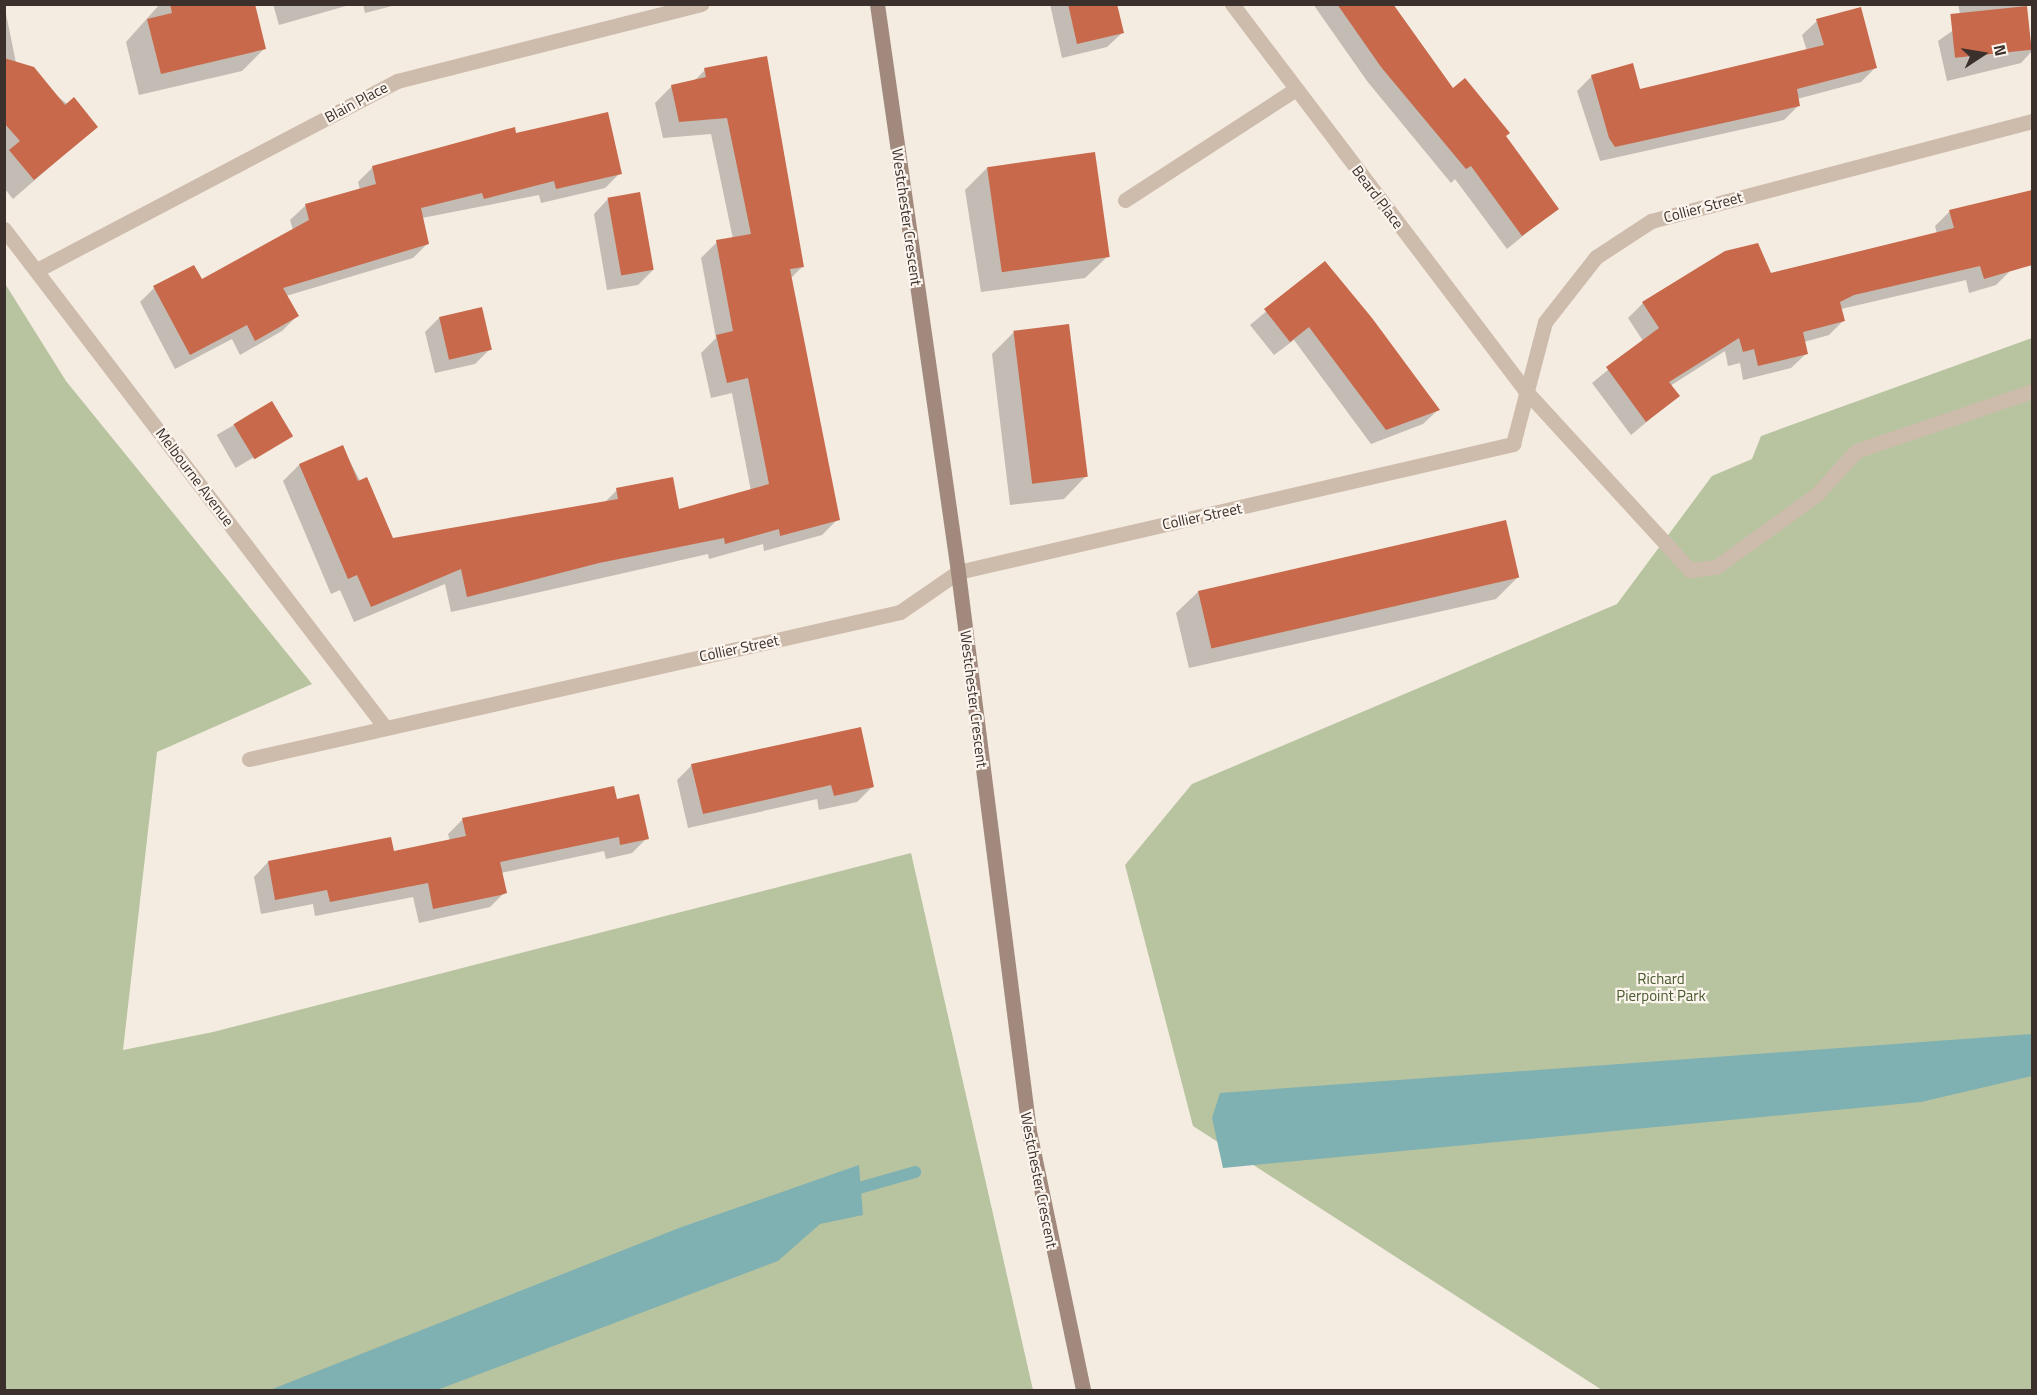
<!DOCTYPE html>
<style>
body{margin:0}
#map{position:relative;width:2037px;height:1395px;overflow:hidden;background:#f4ebe1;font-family:"Titillium Web",sans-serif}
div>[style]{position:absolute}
.green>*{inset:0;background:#b8c4a0}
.water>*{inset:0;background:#7fb0b2}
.shadow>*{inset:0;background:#0003;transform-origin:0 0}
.stream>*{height:12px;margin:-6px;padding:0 6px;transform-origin:6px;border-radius:6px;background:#7fb0b2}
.building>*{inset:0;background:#c8694b;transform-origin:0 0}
.service>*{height:15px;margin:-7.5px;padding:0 7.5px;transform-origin:7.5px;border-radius:7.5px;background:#cdbbac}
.minor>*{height:15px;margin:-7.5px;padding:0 7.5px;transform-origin:7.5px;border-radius:7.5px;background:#cdbbac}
.secondary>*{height:15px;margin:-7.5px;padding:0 7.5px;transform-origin:7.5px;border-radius:7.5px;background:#a18a7d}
span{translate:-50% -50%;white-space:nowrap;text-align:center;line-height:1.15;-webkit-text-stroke:4.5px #fbf5ee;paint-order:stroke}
.street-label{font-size:15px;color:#3b302b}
.park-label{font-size:15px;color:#4a5a2e}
.frame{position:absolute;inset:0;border:6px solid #3b302b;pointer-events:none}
.north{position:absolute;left:1953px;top:24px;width:60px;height:60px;-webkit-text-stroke:4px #fbf5ee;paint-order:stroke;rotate:78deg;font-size:16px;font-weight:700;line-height:24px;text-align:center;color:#3b302b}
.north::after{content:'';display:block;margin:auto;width:21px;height:27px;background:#3b302b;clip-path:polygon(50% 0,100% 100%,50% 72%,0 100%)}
</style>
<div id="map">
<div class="green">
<div style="clip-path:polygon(4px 282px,66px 381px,312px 684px,157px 752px,123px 1050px,213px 1032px,911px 853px,1033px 1390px,5px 1390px)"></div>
<div style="clip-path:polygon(2032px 338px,2032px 1390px,1602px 1390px,1193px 1126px,1125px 865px,1192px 784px,1617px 604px,1712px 476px,1752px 459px,1761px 436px)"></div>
</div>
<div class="water">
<div style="clip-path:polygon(2032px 1034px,2032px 1076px,1921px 1102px,1223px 1168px,1212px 1118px,1220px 1093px)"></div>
<div style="clip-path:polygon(859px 1165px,863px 1215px,820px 1224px,778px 1261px,437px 1390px,270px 1390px,679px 1228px)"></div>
</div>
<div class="shadow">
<div style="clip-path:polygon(4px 4px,16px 63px,96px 127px,13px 199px,4px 188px)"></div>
<div style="clip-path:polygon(160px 4px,206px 4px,264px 49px,242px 71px,139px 95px,126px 42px)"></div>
<div style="clip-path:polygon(273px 4px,353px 4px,279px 25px)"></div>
<div style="clip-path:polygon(363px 4px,400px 4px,365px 13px)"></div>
<div style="clip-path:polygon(1050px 4px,1116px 4px,1122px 33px,1107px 47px,1062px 58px)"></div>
<div style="clip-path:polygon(1313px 4px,1393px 4px,1453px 90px,1504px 137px,1557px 208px,1507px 249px,1455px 179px,1451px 183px,1367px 81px)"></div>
<div style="clip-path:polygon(1958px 4px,2025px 4px,2032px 51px,2021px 63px,1947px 81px,1938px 41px,1962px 24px)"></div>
<div style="clip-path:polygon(1817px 21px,1876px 67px,1861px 82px,1797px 99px,1799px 105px,1784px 120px,1600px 161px,1577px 91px,1592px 76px,1639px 91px,1807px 51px,1802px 35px)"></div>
<div style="clip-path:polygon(705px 70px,803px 266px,790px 279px,838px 519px,822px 535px,764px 551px,763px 544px,709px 559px,708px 554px,451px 612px,445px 584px,354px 622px,340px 590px,331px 594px,283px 481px,299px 465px,342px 447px,392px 540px,603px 504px,617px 490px,678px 511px,751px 491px,732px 393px,711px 398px,701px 353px,716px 338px,701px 258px,717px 242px,733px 239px,711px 134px,663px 138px,655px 103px,672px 86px,693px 82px)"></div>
<div style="clip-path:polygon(515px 135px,620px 173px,605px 188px,541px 203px,539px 195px,422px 218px,428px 243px,413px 258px,286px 296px,297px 316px,282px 331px,240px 355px,232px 339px,175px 369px,140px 302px,154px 288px,201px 281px,293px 230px,290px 220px,305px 206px,360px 190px,358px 182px,373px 167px)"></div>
<div style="clip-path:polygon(987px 168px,1108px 256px,1085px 278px,981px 292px,965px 190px)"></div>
<div style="clip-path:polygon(2032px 192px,2032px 265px,2011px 270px,1996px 285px,1969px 293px,1966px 280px,1841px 309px,1844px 320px,1829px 335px,1804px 342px,1806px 354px,1791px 368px,1743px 380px,1740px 363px,1728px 366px,1725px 351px,1670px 386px,1678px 396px,1631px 435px,1592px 383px,1643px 341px,1628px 318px,1643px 303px,1937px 234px,1935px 226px,1950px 211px)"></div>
<div style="clip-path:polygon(608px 199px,653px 270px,638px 285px,607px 290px,594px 214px)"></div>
<div style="clip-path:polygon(1325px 263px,1438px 410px,1423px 424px,1371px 444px,1294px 340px,1274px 355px,1250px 325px)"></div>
<div style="clip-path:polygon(440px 317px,490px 349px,475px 364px,435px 373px,425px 332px)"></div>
<div style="clip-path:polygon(1014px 332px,1086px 476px,1064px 499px,1010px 505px,992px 354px)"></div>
<div style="left:272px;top:403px;width:38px;height:64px;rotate:60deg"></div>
<div style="clip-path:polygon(1518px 577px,1496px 599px,1189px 668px,1176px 613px,1199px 591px)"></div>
<div style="clip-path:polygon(692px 765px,872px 787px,857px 802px,819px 810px,817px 799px,688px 828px,677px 780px)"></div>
<div style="clip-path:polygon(616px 801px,647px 838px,632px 853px,606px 859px,604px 851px,501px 873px,505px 892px,490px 907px,419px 923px,413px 897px,315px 916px,313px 904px,261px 914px,254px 877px,268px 862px,392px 853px,450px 841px,448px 834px,463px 819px)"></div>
</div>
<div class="stream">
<div style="left:845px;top:1192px;width:73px;rotate:-15.9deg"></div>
</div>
<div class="building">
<div style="clip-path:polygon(170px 4px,255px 4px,266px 49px,161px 74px,147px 19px,172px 13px)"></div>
<div style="clip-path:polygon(1068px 4px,1117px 4px,1124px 33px,1077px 44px)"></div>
<div style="clip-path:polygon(1337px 4px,1393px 4px,1453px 88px,1465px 78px,1510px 133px,1506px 136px,1559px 209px,1522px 236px,1471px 166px,1466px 169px,1381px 67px)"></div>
<div style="left:2027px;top:6px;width:44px;height:77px;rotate:84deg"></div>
<div style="clip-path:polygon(1861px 7px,1877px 68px,1797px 89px,1800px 106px,1615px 147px,1609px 138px,1591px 75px,1633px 63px,1640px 89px,1824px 45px,1816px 19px)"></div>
<div style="clip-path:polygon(767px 56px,804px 267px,790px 269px,840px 520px,780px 536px,779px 529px,725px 544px,724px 538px,599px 563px,467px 597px,461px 569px,371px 607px,357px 575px,348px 579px,299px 464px,343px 445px,358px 481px,367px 477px,393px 538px,618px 499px,616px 488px,673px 477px,679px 509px,769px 484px,748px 378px,727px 383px,716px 335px,733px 331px,716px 240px,751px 234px,727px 118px,679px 122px,671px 85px,706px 77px,704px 68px)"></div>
<div style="clip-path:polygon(4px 58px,34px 67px,65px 105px,74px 97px,98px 127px,34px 180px,9px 150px,20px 141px,4px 123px)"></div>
<div style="clip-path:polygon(608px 112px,622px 174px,556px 189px,554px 181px,484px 199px,482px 193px,421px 208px,429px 244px,283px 288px,299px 316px,255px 341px,247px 325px,190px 355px,153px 286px,194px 265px,202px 279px,309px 220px,305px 204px,376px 184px,372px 166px,515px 127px,516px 133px)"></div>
<div style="left:1095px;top:152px;width:106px;height:109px;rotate:82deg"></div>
<div style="clip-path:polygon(2032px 190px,2032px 265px,1984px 279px,1980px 266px,1854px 295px,1840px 302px,1845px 321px,1803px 332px,1808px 354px,1758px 366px,1754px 349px,1743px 352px,1739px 338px,1669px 382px,1680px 396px,1646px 422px,1606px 367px,1659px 328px,1642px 302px,1725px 251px,1758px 243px,1771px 273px,1954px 228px,1949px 210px)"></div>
<div style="left:640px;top:192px;width:79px;height:33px;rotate:80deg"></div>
<div style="clip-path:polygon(1325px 261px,1372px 318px,1440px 410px,1386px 430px,1309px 327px,1290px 342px,1264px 309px)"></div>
<div style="left:482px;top:307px;width:44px;height:44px;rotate:77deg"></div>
<div style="left:1069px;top:324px;width:154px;height:56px;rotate:83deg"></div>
<div style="left:272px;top:401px;width:41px;height:45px;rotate:59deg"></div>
<div style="left:1506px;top:520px;width:59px;height:316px;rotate:77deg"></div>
<div style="clip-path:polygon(861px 727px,874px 787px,834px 796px,831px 785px,703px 814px,691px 764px)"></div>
<div style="clip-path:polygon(614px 786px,617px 799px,639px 794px,649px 839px,620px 845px,619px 837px,500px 862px,507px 893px,501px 895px,433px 909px,428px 883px,330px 902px,327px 890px,275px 900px,268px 861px,391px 837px,394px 851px,466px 836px,462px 818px)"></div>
</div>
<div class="service">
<div style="left:1125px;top:200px;width:204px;rotate:-33deg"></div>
<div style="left:1524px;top:389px;width:246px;rotate:47.5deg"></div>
<div style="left:1690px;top:570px;width:26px;rotate:-7deg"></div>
<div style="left:1716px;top:567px;width:123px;rotate:-35.8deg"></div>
<div style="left:1816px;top:495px;width:59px;rotate:-47.7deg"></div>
<div style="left:1856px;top:451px;width:186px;rotate:-18.8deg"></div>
</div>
<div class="minor">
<div style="left:1232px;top:4px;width:483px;rotate:52.8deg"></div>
<div style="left:4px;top:229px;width:626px;rotate:52.6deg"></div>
<div style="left:37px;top:270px;width:407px;rotate:-27.7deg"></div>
<div style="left:397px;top:81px;width:314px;rotate:-14.2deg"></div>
<div style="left:249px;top:759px;width:667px;rotate:-12.72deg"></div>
<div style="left:900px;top:612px;width:70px;rotate:-34.6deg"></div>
<div style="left:958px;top:572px;width:570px;rotate:-12.99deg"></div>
<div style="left:1513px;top:444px;width:126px;rotate:-75.3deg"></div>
<div style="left:1545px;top:322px;width:83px;rotate:-51.9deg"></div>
<div style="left:1596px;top:257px;width:66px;rotate:-33.2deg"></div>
<div style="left:1651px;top:221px;width:394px;rotate:-14.7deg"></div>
</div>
<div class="secondary">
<div style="left:877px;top:4px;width:574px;rotate:81.88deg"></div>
<div style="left:958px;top:572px;width:563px;rotate:82.76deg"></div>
<div style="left:1029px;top:1131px;width:265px;rotate:78.2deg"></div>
</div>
<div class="street-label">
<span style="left:356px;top:102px;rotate:-28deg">Blain Place</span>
<span style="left:1378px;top:197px;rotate:53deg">Beard Place</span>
<span style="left:1703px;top:207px;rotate:-15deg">Collier Street</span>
<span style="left:907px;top:217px;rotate:82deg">Westchester Crescent</span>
<span style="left:195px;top:477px;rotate:53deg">Melbourne Avenue</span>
<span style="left:1202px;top:516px;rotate:-12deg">Collier Street</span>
<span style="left:739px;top:648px;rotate:-12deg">Collier Street</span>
<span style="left:974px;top:699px;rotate:83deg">Westchester Crescent</span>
<span style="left:1039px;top:1180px;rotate:79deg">Westchester Crescent</span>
</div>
<div class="park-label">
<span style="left:1661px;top:987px">Richard<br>Pierpoint Park</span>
</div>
<div class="frame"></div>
<div class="north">N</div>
</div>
